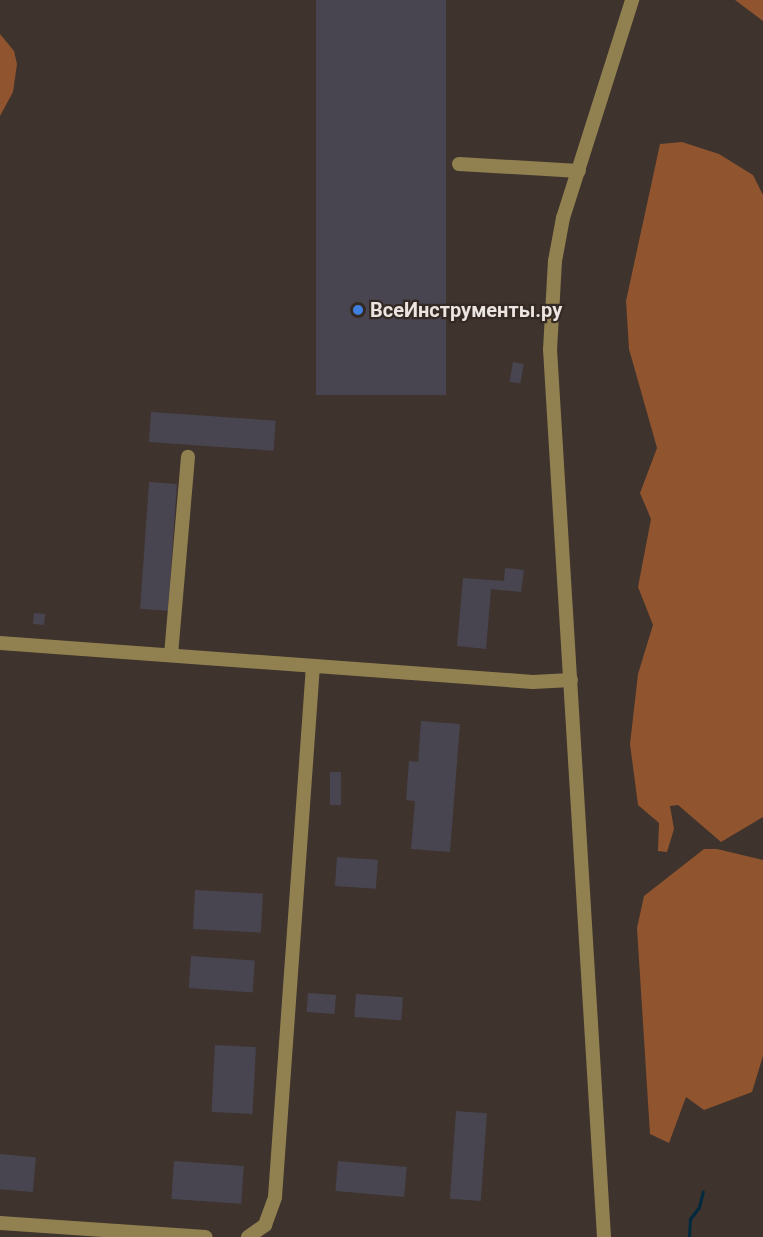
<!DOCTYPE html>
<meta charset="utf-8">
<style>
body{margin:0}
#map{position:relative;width:763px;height:1237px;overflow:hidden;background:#3e332d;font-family:Roboto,sans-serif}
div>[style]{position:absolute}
.forest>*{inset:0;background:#90542e}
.stream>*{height:3px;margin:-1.5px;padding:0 1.5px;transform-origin:1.5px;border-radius:1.5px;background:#012a3f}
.building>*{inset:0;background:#484551;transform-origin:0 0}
.minor>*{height:14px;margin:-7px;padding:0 7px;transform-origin:7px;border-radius:7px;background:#928150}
.dots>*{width:16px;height:16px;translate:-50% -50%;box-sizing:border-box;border:3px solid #342923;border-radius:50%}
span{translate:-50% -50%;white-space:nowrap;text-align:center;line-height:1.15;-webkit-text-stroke:4.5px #342923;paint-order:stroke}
.poi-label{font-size:20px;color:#ebe4e0;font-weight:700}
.left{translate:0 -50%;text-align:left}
</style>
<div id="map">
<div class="forest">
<div style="clip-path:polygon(735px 0,763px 0,763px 21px)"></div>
<div style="clip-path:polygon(0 34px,14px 51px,17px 64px,13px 92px,0 116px)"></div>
<div style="clip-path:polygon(682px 142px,719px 154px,753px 175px,763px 195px,763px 817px,721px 842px,678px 805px,670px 806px,674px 829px,667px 852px,658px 851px,659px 823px,638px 805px,630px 744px,638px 674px,653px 625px,638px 587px,651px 519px,640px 493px,657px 448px,629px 349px,626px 301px,660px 144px)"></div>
<div style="clip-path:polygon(704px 849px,717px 849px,763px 860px,763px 1056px,752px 1092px,704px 1110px,686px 1097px,669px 1143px,650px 1134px,637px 928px,644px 896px)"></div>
</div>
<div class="stream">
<div style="left:689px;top:1237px;width:18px;rotate:-87deg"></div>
<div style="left:690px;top:1219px;width:15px;rotate:-53deg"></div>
<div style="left:699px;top:1207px;width:16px;rotate:-76deg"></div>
</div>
<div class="building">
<div style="left:316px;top:0;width:130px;height:395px"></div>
<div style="left:513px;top:362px;width:11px;height:20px;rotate:10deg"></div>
<div style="left:151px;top:412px;width:125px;height:30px;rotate:4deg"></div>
<div style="left:149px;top:482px;width:28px;height:127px;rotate:4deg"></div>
<div style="clip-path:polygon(505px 568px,524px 570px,521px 592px,491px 589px,486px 649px,457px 646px,463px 578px,504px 581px)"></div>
<div style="left:34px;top:613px;width:11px;height:11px;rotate:5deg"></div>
<div style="clip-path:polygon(421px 721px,460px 724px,450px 852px,411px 849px,415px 801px,406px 800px,409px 761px,418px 762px)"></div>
<div style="left:330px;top:772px;width:11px;height:33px"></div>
<div style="left:337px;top:857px;width:41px;height:29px;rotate:4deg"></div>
<div style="left:195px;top:890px;width:68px;height:39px;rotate:3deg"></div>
<div style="left:191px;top:956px;width:64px;height:32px;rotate:4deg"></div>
<div style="left:308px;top:993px;width:28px;height:19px;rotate:4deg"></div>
<div style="left:356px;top:994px;width:47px;height:23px;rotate:4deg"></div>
<div style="left:215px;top:1045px;width:41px;height:67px;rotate:3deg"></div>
<div style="left:456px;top:1111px;width:31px;height:88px;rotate:4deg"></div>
<div style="left:0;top:1154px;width:36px;height:35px;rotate:5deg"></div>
<div style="left:174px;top:1161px;width:70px;height:38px;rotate:4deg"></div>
<div style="left:338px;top:1161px;width:69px;height:30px;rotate:5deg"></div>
</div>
<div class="minor">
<div style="left:459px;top:164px;width:120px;rotate:3.3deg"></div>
<div style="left:0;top:643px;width:534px;rotate:4.18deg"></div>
<div style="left:533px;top:682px;width:38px;rotate:-3deg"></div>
<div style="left:171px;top:655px;width:199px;rotate:-85.1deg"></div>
<div style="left:0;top:1223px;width:206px;rotate:3.9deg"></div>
<div style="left:248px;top:1237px;width:21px;rotate:-35deg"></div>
<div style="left:265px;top:1225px;width:30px;rotate:-70deg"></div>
<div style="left:275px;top:1197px;width:532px;rotate:-85.91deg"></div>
<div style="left:604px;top:1237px;width:889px;rotate:-93.48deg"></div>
<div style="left:550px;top:350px;width:89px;rotate:-86.8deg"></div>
<div style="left:555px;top:261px;width:44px;rotate:-79.5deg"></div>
<div style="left:563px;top:218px;width:229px;rotate:-72.4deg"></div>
</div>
<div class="dots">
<div style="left:358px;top:310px;background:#3f7fe0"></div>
</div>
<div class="poi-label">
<span class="left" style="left:370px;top:310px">ВсеИнструменты.ру</span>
</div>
</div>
